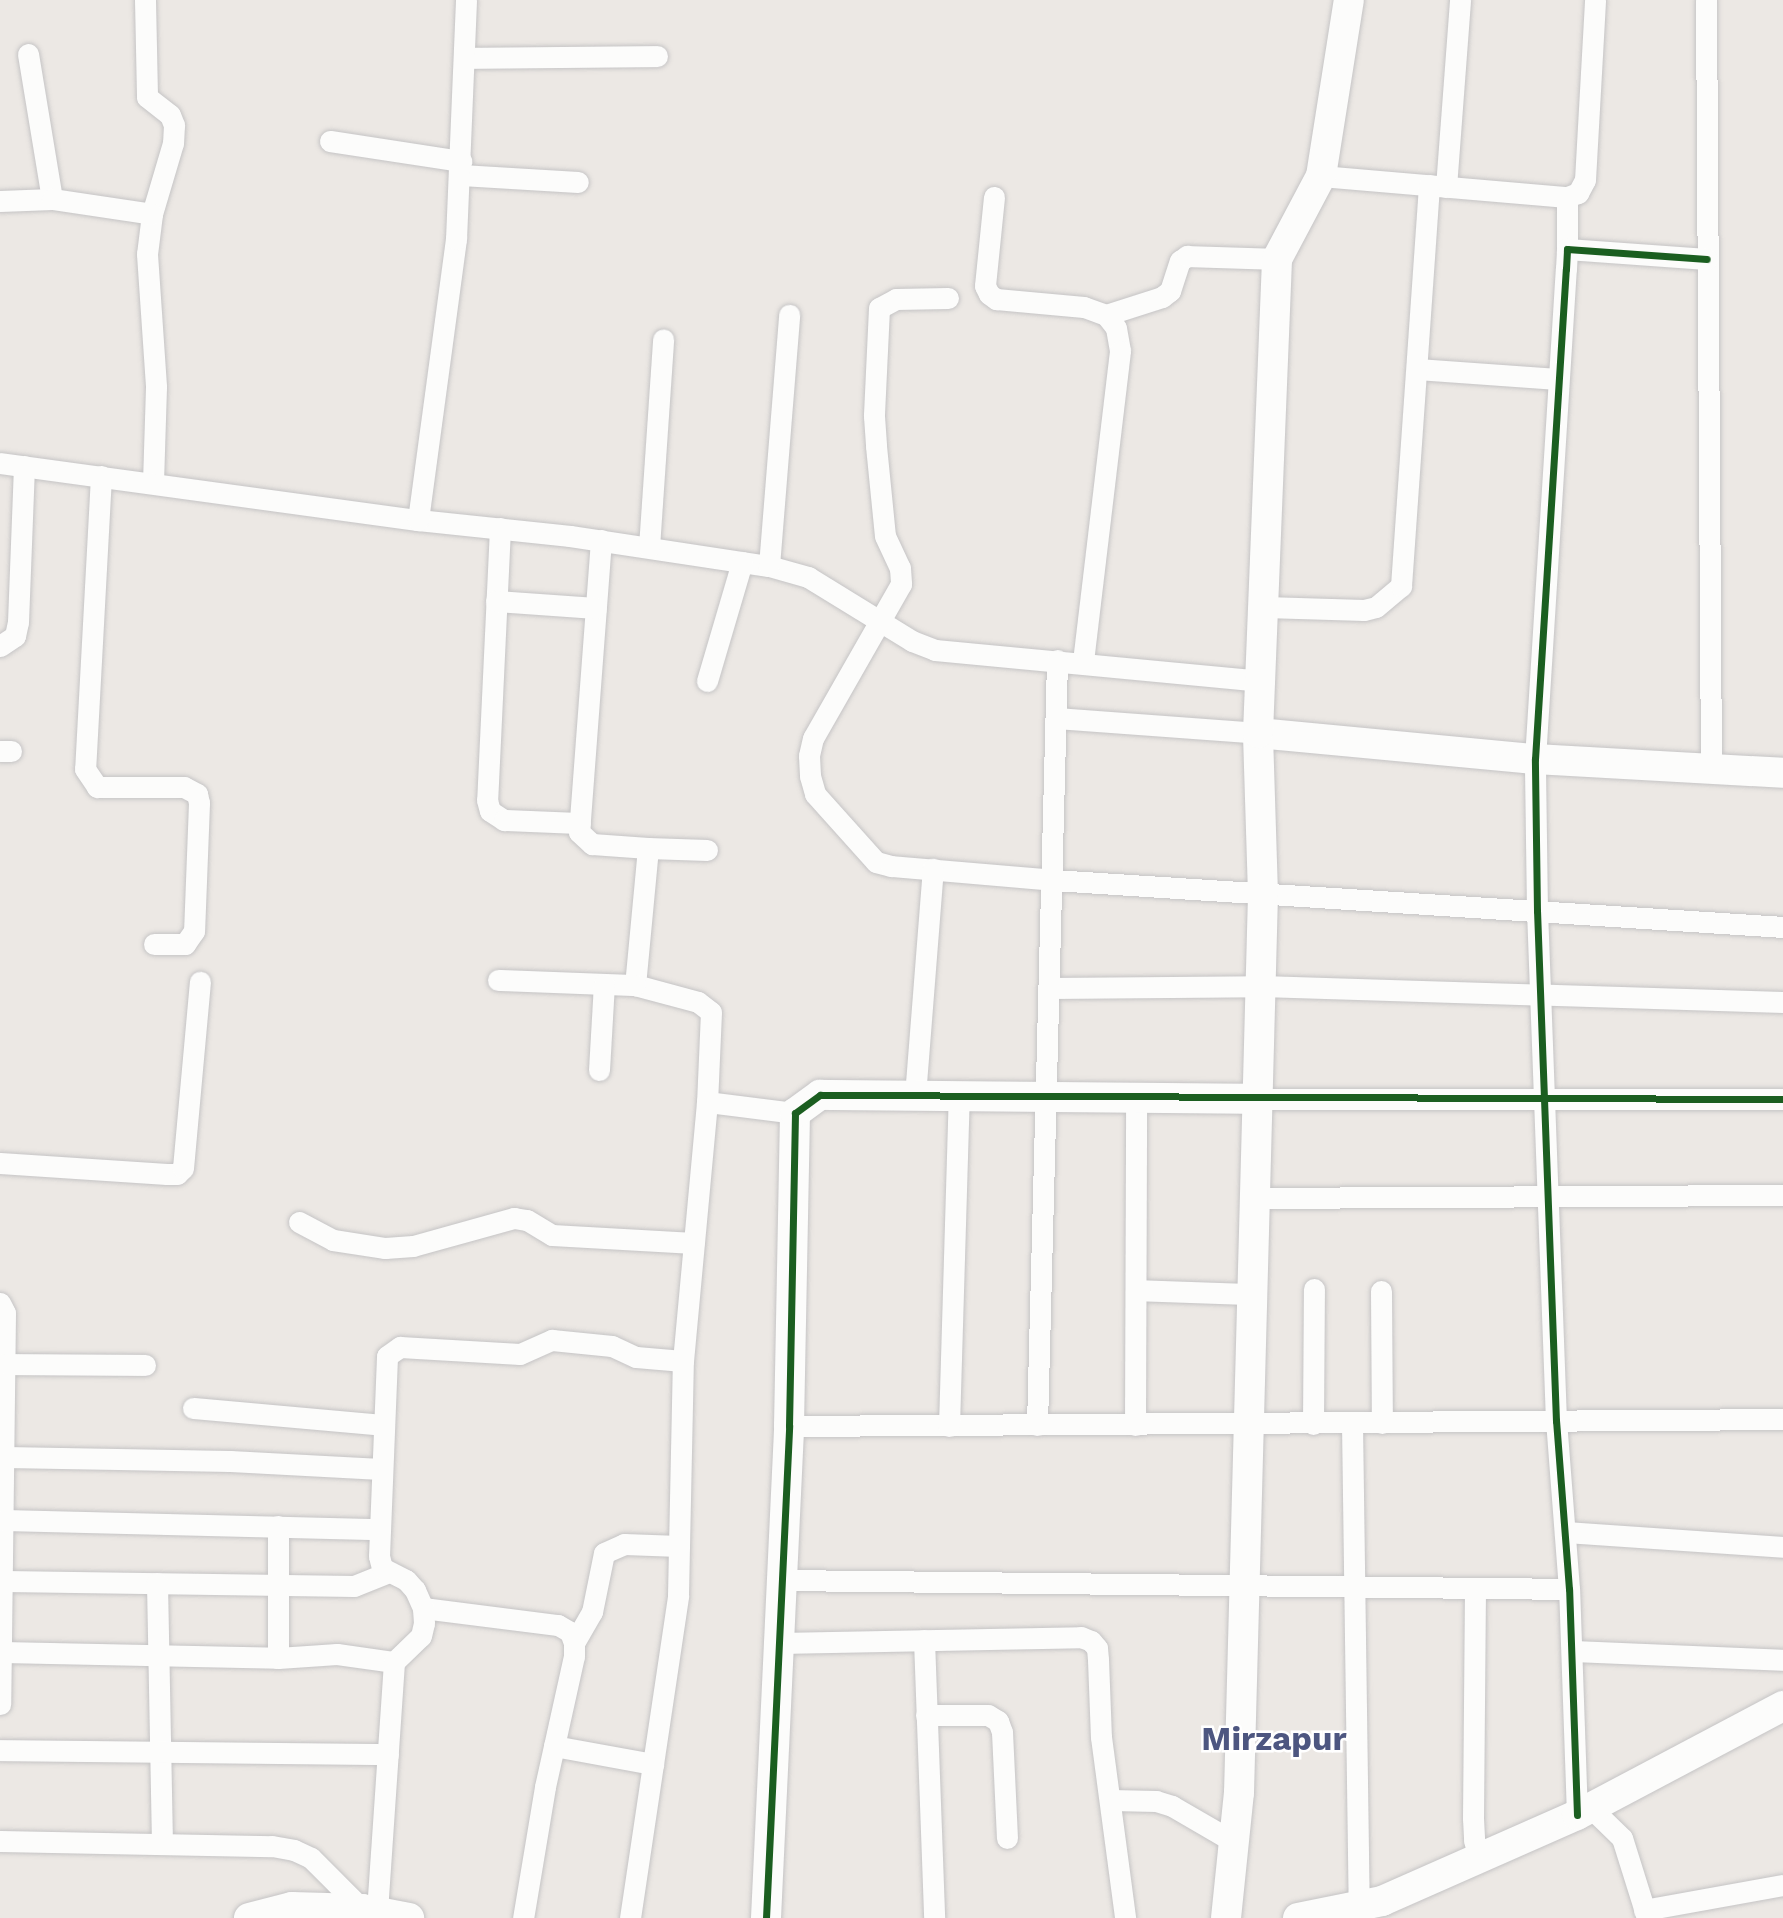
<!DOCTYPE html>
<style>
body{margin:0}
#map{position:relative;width:1783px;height:1918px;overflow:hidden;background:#ece8e4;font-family:"Work Sans",sans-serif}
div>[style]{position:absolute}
.roads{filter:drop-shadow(0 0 2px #c5c4c5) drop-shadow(0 0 2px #c5c4c5)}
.street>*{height:21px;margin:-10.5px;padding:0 10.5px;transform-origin:10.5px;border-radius:10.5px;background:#fcfcfb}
.secondary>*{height:30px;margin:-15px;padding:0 15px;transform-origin:15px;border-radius:15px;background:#fcfcfb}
.cycleway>*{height:7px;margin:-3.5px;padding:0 3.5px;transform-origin:3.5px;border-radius:3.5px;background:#1b5e20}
span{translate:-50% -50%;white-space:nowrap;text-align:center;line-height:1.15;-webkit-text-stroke:5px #fff;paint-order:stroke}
.town-label{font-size:33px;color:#4d5680;font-weight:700}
</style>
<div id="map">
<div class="roads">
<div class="street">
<div style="left:145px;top:0;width:97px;rotate:88.8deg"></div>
<div style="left:147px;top:97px;width:29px;rotate:38deg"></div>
<div style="left:170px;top:115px;width:11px;rotate:68deg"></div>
<div style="left:174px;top:125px;width:18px;rotate:93deg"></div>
<div style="left:173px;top:143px;width:74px;rotate:106.5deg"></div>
<div style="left:152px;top:214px;width:40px;rotate:97.1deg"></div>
<div style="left:147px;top:254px;width:133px;rotate:86.1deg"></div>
<div style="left:156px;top:387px;width:96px;rotate:91.8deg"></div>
<div style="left:1706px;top:0;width:769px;rotate:89.63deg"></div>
<div style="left:28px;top:54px;width:147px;rotate:80.6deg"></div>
<div style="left:465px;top:58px;width:192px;rotate:-0.6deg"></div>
<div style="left:330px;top:141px;width:133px;rotate:8.7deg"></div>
<div style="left:461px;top:175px;width:117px;rotate:3.4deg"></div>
<div style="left:1321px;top:176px;width:247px;rotate:4.9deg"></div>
<div style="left:1567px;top:197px;width:12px;rotate:-20deg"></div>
<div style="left:1578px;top:193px;width:15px;rotate:-62deg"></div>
<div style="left:1585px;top:180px;width:180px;rotate:-86.8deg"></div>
<div style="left:1446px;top:187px;width:188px;rotate:-85.7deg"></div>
<div style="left:994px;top:197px;width:89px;rotate:95.8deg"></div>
<div style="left:985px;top:286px;width:9px;rotate:63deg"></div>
<div style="left:989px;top:294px;width:9px;rotate:36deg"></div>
<div style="left:996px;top:299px;width:88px;rotate:5.2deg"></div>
<div style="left:1084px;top:307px;width:23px;rotate:20deg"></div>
<div style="left:1106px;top:315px;width:16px;rotate:52deg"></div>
<div style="left:1116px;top:328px;width:23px;rotate:80deg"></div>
<div style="left:1120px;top:351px;width:313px;rotate:96.8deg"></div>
<div style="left:1567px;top:197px;width:52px;rotate:90deg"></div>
<div style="left:0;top:201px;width:52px;rotate:-2.2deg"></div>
<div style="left:52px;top:199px;width:101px;rotate:8.5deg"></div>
<div style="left:948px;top:298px;width:52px;rotate:178.9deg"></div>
<div style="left:896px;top:299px;width:19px;rotate:152deg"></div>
<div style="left:879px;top:308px;width:108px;rotate:92.7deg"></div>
<div style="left:874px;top:416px;width:30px;rotate:86deg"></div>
<div style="left:876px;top:446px;width:90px;rotate:84.3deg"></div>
<div style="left:885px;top:536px;width:35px;rotate:65deg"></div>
<div style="left:900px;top:568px;width:16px;rotate:86deg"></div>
<div style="left:901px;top:584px;width:177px;rotate:119.7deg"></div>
<div style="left:813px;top:738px;width:18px;rotate:103deg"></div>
<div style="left:809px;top:756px;width:20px;rotate:87deg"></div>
<div style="left:810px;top:776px;width:19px;rotate:74deg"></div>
<div style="left:815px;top:794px;width:91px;rotate:48.1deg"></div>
<div style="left:876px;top:862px;width:16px;rotate:15deg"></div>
<div style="left:891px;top:866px;width:163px;rotate:4.9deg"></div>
<div style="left:1053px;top:880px;width:732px;rotate:3.68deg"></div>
<div style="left:1106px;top:315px;width:59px;rotate:-17.8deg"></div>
<div style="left:1162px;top:297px;width:10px;rotate:-37deg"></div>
<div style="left:1170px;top:291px;width:32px;rotate:-72deg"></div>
<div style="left:1180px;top:261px;width:9px;rotate:-36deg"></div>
<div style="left:1187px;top:256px;width:90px;rotate:1.9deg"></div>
<div style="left:1417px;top:369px;width:141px;rotate:4.1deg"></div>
<div style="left:0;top:463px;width:422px;rotate:7.8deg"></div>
<div style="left:418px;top:520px;width:153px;rotate:6deg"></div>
<div style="left:570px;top:536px;width:201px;rotate:8.6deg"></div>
<div style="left:769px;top:566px;width:41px;rotate:15.8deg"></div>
<div style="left:808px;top:577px;width:122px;rotate:31.6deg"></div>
<div style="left:912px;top:641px;width:25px;rotate:21deg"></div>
<div style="left:935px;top:650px;width:326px;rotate:5.4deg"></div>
<div style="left:101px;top:476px;width:293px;rotate:93.1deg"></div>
<div style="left:85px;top:769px;width:22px;rotate:56deg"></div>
<div style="left:97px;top:787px;width:87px"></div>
<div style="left:184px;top:787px;width:15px;rotate:28deg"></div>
<div style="left:197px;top:794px;width:9px;rotate:77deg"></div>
<div style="left:199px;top:803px;width:128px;rotate:92.2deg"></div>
<div style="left:194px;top:931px;width:16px;rotate:125deg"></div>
<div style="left:185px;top:944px;width:31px;rotate:180deg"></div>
<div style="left:418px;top:520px;width:284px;rotate:-82.3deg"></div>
<div style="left:456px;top:239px;width:239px;rotate:-87.6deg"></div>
<div style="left:500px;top:528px;width:272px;rotate:92.7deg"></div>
<div style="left:487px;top:800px;width:11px;rotate:75deg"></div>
<div style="left:490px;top:811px;width:17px;rotate:33deg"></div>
<div style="left:504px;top:820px;width:76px;rotate:2.3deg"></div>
<div style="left:601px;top:540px;width:293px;rotate:94.3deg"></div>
<div style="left:579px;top:832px;width:18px;rotate:43deg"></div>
<div style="left:592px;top:844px;width:56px;rotate:4.1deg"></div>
<div style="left:648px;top:848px;width:138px;rotate:95.4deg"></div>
<div style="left:635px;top:985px;width:65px;rotate:15.1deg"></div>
<div style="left:698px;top:1002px;width:16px;rotate:38deg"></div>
<div style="left:711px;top:1012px;width:90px;rotate:92.5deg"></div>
<div style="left:707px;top:1102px;width:89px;rotate:7.1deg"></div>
<div style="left:649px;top:547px;width:208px;rotate:-86.1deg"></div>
<div style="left:769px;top:566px;width:252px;rotate:-85.4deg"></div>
<div style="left:496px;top:601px;width:100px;rotate:4deg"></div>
<div style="left:1265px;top:607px;width:99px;rotate:1.7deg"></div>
<div style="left:1364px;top:610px;width:12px;rotate:-14deg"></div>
<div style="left:1376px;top:607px;width:33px;rotate:-40deg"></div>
<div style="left:1401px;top:586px;width:402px;rotate:-86deg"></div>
<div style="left:0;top:646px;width:18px;rotate:-34deg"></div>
<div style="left:15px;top:636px;width:14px;rotate:-78deg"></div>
<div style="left:18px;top:622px;width:156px;rotate:-87.8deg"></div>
<div style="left:707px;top:681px;width:124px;rotate:-73.6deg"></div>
<div style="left:1056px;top:718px;width:203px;rotate:4.2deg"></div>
<div style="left:0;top:751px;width:11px"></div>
<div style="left:648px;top:848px;width:59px;rotate:1.9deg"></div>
<div style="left:498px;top:980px;width:137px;rotate:2.1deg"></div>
<div style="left:1050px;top:988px;width:211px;rotate:-0.5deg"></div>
<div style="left:1261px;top:986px;width:522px;rotate:1.76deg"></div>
<div style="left:599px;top:1070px;width:86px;rotate:-86.7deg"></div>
<div style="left:915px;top:1096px;width:228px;rotate:-85.5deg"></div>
<div style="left:1259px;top:1099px;width:524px"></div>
<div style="left:0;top:1163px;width:167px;rotate:3.8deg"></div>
<div style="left:167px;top:1174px;width:10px"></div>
<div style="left:177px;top:1174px;width:8px;rotate:-45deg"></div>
<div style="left:183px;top:1168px;width:187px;rotate:-84.8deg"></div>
<div style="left:1255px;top:1198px;width:528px;rotate:-0.33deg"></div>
<div style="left:299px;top:1222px;width:38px;rotate:28deg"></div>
<div style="left:333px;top:1240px;width:53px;rotate:8.7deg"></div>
<div style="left:385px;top:1248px;width:28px;rotate:-4deg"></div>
<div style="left:413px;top:1246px;width:105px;rotate:-15.5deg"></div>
<div style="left:514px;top:1218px;width:13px;rotate:9deg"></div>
<div style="left:527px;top:1220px;width:29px;rotate:31deg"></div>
<div style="left:552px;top:1235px;width:142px;rotate:3.2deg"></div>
<div style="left:1136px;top:1290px;width:116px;rotate:2deg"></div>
<div style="left:1381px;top:1291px;width:132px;rotate:89.6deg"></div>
<div style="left:0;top:1303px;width:11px;rotate:63deg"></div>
<div style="left:5px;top:1313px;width:391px;rotate:90.7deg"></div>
<div style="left:5px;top:1364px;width:140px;rotate:0.4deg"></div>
<div style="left:193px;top:1408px;width:191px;rotate:5.1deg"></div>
<div style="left:1352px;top:1423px;width:482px;rotate:89.2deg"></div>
<div style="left:1313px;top:1424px;width:135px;rotate:-89.6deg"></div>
<div style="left:1037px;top:1425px;width:765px;rotate:-88.5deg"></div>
<div style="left:1135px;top:1425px;width:327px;rotate:-89.8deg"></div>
<div style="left:789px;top:1426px;width:994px;rotate:-0.4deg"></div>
<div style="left:949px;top:1426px;width:329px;rotate:-88.3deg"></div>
<div style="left:5px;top:1457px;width:225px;rotate:1deg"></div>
<div style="left:230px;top:1461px;width:151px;rotate:3deg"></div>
<div style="left:4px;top:1520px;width:376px;rotate:1.4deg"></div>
<div style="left:278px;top:1526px;width:132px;rotate:90deg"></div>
<div style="left:1565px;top:1532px;width:219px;rotate:3.9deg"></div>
<div style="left:781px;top:1580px;width:788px;rotate:0.65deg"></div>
<div style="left:4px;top:1581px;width:350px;rotate:0.8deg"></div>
<div style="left:354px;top:1586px;width:37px;rotate:-22deg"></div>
<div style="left:157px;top:1583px;width:261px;rotate:88.9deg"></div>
<div style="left:1475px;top:1589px;width:229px;rotate:90.5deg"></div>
<div style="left:1473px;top:1818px;width:22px;rotate:87deg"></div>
<div style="left:1474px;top:1840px;width:19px;rotate:74deg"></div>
<div style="left:423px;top:1608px;width:136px;rotate:7.2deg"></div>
<div style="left:558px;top:1625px;width:14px;rotate:30deg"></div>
<div style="left:570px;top:1632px;width:12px;rotate:70deg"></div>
<div style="left:574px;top:1643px;width:13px;rotate:90deg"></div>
<div style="left:574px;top:1656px;width:134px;rotate:102.5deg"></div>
<div style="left:545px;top:1787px;width:133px;rotate:99.5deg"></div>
<div style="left:924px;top:1640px;width:278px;rotate:87.9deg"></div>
<div style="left:574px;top:1643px;width:36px;rotate:-60deg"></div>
<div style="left:592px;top:1612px;width:60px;rotate:-78.5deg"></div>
<div style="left:604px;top:1553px;width:22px;rotate:-24deg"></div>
<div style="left:624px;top:1544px;width:55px;rotate:2.1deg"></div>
<div style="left:779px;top:1643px;width:302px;rotate:-1.1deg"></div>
<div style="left:1081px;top:1637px;width:11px;rotate:22deg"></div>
<div style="left:1091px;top:1641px;width:9px;rotate:49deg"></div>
<div style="left:1097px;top:1648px;width:12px;rotate:85deg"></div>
<div style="left:1098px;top:1660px;width:77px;rotate:87.8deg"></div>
<div style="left:1101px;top:1737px;width:183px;rotate:82.4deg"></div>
<div style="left:1572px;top:1651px;width:211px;rotate:2.4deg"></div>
<div style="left:2px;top:1652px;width:276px;rotate:1.2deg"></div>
<div style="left:278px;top:1658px;width:59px;rotate:-3.9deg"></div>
<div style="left:337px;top:1654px;width:58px;rotate:8deg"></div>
<div style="left:394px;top:1662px;width:251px;rotate:93.9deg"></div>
<div style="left:394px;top:1662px;width:37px;rotate:-44deg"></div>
<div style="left:421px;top:1636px;width:13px;rotate:-77deg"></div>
<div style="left:424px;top:1623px;width:15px;rotate:-94deg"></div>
<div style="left:423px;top:1608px;width:20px;rotate:-114deg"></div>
<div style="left:415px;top:1590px;width:13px;rotate:-132deg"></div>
<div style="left:406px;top:1580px;width:27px;rotate:-153deg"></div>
<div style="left:382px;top:1568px;width:12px;rotate:-104deg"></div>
<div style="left:379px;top:1556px;width:200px;rotate:-87.7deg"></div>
<div style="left:387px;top:1356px;width:16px;rotate:-35deg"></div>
<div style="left:400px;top:1347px;width:120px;rotate:3.3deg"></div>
<div style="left:520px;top:1354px;width:35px;rotate:-24deg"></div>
<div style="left:552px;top:1340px;width:60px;rotate:5.7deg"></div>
<div style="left:612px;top:1346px;width:26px;rotate:25deg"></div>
<div style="left:636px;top:1357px;width:47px;rotate:4.9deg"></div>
<div style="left:926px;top:1715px;width:62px"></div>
<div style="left:988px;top:1715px;width:12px;rotate:31deg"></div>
<div style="left:998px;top:1721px;width:12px;rotate:70deg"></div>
<div style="left:1002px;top:1732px;width:106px;rotate:87.3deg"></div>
<div style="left:554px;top:1746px;width:101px;rotate:10.3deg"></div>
<div style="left:0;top:1750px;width:388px;rotate:0.6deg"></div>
<div style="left:1111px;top:1800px;width:45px;rotate:1.3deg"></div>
<div style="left:1156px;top:1801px;width:17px;rotate:17deg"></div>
<div style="left:1172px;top:1806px;width:72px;rotate:30.1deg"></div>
<div style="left:1591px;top:1808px;width:43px;rotate:44.1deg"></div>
<div style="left:1622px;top:1838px;width:84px;rotate:72.6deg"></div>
<div style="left:1577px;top:1815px;width:226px;rotate:-92deg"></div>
<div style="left:1569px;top:1589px;width:169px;rotate:-94.4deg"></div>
<div style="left:1556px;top:1421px;width:510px;rotate:-92.13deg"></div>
<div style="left:1537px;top:911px;width:152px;rotate:-90.8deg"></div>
<div style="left:1535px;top:759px;width:491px;rotate:-86.4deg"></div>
<div style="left:1566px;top:269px;width:20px;rotate:-87deg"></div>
<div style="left:1567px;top:249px;width:140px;rotate:4.1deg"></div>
<div style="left:0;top:1841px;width:272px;rotate:1.1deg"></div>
<div style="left:272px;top:1846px;width:22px;rotate:10deg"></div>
<div style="left:294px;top:1850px;width:19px;rotate:25deg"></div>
<div style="left:311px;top:1858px;width:72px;rotate:45deg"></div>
<div style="left:1644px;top:1910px;width:141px;rotate:-10.2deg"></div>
<div style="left:630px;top:1918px;width:327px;rotate:-81.5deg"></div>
<div style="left:678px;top:1595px;width:234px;rotate:-88.8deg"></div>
<div style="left:683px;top:1361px;width:260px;rotate:-84.7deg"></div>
</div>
<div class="secondary">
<div style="left:1258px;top:733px;width:278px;rotate:5.4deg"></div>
<div style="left:1535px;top:759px;width:248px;rotate:3.2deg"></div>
<div style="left:249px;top:1918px;width:44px;rotate:-14.3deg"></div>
<div style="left:292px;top:1907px;width:70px;rotate:1.6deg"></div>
<div style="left:362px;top:1909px;width:48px;rotate:10.8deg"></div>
<div style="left:766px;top:1918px;width:493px;rotate:-87.3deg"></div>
<div style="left:789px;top:1426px;width:313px;rotate:-88.9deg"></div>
<div style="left:795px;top:1113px;width:31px;rotate:-36deg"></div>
<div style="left:820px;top:1095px;width:439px;rotate:0.5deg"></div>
<div style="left:1226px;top:1918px;width:126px;rotate:-84.1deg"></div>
<div style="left:1239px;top:1793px;width:899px;rotate:-88.47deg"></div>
<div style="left:1263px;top:894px;width:161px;rotate:-91.8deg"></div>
<div style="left:1258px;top:733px;width:474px;rotate:-87.7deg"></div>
<div style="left:1277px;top:259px;width:94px;rotate:-62.1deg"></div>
<div style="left:1321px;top:176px;width:178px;rotate:-81deg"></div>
<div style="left:1298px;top:1918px;width:86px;rotate:-11.4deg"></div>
<div style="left:1382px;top:1901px;width:213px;rotate:-23.8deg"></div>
<div style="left:1577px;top:1815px;width:233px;rotate:-27.9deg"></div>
</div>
</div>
<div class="cycleway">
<div style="left:1577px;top:1815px;width:226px;rotate:-92deg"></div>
<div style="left:1569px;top:1589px;width:169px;rotate:-94.4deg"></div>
<div style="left:1556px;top:1421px;width:510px;rotate:-92.13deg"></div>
<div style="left:1537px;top:911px;width:152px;rotate:-90.8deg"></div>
<div style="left:1535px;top:759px;width:491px;rotate:-86.4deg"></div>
<div style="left:1566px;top:269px;width:20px;rotate:-87deg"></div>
<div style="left:1567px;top:249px;width:140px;rotate:4.1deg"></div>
<div style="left:766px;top:1918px;width:493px;rotate:-87.3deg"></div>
<div style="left:789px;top:1426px;width:313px;rotate:-88.9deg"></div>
<div style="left:795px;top:1113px;width:31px;rotate:-36deg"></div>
<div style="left:820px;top:1095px;width:963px;rotate:0.24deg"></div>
</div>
<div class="town-label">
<span style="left:1274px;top:1739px">Mirzapur</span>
</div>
</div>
